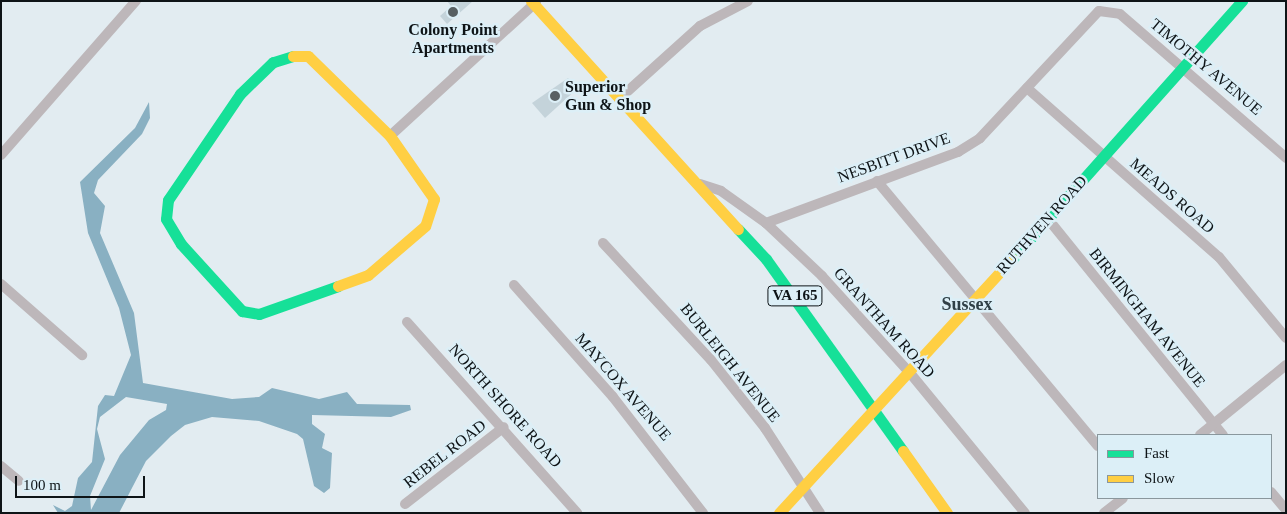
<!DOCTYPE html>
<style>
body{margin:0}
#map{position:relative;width:1287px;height:514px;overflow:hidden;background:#e2ecf1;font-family:Georgia,serif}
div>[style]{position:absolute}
.water>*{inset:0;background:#89b0c2}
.building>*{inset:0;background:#c4d3da}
.street>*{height:10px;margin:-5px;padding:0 5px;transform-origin:5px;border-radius:5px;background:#bdb7ba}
.fast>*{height:11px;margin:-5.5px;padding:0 5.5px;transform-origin:5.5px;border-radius:5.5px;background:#16e098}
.slow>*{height:11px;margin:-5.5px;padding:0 5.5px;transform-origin:5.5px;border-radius:5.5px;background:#ffcf43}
.dots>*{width:14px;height:14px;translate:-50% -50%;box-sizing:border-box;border:2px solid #dceff7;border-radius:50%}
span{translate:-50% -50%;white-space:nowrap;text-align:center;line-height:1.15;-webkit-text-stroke:5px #dceff7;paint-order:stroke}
.shield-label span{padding:1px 4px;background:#dceff7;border:1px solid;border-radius:4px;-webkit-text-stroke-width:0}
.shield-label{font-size:15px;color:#0e1417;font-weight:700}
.poi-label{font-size:16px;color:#0e1417;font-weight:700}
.left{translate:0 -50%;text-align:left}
.street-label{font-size:16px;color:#0e1417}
.neighbourhood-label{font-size:18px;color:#304047;font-weight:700}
.frame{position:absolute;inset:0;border:2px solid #0e1417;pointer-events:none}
.legend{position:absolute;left:1097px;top:434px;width:175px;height:65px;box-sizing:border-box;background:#dceff7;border:1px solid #8a979d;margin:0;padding:6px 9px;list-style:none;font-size:15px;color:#0e1417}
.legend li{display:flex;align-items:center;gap:10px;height:25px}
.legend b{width:25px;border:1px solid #8a979d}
.scale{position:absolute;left:15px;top:476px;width:130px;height:22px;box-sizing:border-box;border:2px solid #0e1417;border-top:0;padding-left:6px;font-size:15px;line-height:18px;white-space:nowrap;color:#0e1417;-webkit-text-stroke:4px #dceff7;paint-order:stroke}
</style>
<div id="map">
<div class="water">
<div style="clip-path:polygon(evenodd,149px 102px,150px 118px,142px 134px,98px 180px,94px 193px,105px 206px,100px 233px,134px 313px,143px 383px,232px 399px,259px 397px,272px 388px,319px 399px,347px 392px,357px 404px,410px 405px,411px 410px,391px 417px,312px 415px,312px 424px,325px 434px,322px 448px,332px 453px,330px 488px,324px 493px,314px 486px,303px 439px,297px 434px,259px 421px,212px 417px,185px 425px,171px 436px,146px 461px,119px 513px,58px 513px,53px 505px,65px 511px,72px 506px,78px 478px,92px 462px,98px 406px,105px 395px,114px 396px,131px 355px,119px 308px,88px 233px,80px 182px,135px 128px,149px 102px,126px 397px,167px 404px,166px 410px,149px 420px,120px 455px,91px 510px,90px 496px,105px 459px,97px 429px,100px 417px,126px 397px)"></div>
</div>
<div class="building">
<div style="clip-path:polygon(447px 1px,473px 1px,447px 24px,440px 16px,451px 6px)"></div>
<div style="clip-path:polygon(568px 78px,578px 88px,545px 118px,532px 103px)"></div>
</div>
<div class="street">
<div style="left:1027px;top:88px;width:256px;rotate:41.4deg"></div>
<div style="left:1219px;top:257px;width:105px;rotate:50.4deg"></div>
<div style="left:619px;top:99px;width:109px;rotate:-42deg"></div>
<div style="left:700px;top:26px;width:54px;rotate:-27.5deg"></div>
<div style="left:390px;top:136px;width:198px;rotate:-42.5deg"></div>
<div style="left:1px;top:155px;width:205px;rotate:-48.8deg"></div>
<div style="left:877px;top:181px;width:345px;rotate:50.2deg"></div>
<div style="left:700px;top:184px;width:22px;rotate:18deg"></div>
<div style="left:721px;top:191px;width:55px;rotate:35.4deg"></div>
<div style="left:766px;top:223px;width:77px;rotate:43.4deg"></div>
<div style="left:822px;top:276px;width:131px;rotate:47.8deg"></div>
<div style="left:910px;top:373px;width:181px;rotate:50.6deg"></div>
<div style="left:1048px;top:219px;width:278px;rotate:51deg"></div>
<div style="left:766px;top:223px;width:205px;rotate:-20.3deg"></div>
<div style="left:958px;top:152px;width:26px;rotate:-32deg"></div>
<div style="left:980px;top:138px;width:174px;rotate:-46.9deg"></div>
<div style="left:1099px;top:11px;width:21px;rotate:8deg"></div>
<div style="left:1120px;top:14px;width:220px;rotate:40.9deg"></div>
<div style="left:603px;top:243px;width:159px;rotate:47.3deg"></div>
<div style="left:711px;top:360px;width:87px;rotate:51.5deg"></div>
<div style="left:765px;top:428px;width:101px;rotate:57.1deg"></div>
<div style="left:1px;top:284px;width:108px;rotate:41.2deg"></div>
<div style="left:514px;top:285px;width:149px;rotate:48.5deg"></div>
<div style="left:613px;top:397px;width:147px;rotate:52.2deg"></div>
<div style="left:407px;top:322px;width:256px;rotate:48.3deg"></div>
<div style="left:1200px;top:435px;width:111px;rotate:-39.1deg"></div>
<div style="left:1px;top:466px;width:23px;rotate:40deg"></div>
<div style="left:1271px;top:492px;width:23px;rotate:50deg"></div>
<div style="left:405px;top:504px;width:125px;rotate:-37.9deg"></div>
<div style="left:1104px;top:513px;width:24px;rotate:-38deg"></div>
</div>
<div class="fast">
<div style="left:293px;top:56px;width:21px;rotate:163deg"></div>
<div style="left:273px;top:62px;width:46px;rotate:135.9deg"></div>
<div style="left:240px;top:94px;width:128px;rotate:124.2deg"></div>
<div style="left:168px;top:200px;width:19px;rotate:96deg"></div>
<div style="left:166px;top:219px;width:29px;rotate:59deg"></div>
<div style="left:181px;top:244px;width:91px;rotate:47.7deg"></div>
<div style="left:242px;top:311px;width:17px;rotate:10deg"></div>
<div style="left:259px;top:314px;width:84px;rotate:-19.5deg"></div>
<div style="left:738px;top:229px;width:41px;rotate:47deg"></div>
<div style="left:766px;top:259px;width:236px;rotate:54.5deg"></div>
<div style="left:1012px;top:259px;width:346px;rotate:-48.3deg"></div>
</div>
<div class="slow">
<div style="left:531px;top:1px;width:308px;rotate:47.8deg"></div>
<div style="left:293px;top:56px;width:15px"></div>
<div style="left:308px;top:56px;width:115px;rotate:44.3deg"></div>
<div style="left:390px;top:136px;width:77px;rotate:55.1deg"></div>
<div style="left:434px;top:199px;width:28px;rotate:108deg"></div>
<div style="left:425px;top:226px;width:75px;rotate:139.3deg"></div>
<div style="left:368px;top:275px;width:32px;rotate:160deg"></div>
<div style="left:903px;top:451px;width:76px;rotate:54.6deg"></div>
<div style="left:779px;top:513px;width:345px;rotate:-47.5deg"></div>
</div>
<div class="dots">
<div style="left:453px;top:12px;background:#586063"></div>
<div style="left:555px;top:96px;background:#586063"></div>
</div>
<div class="shield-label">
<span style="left:795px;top:296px">VA 165</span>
</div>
<div class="poi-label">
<span style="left:453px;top:39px">Colony Point<br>Apartments</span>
<span class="left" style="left:565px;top:96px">Superior<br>Gun &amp; Shop</span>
</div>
<div class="street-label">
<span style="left:1206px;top:67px;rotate:40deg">TIMOTHY AVENUE</span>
<span style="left:894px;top:158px;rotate:-20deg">NESBITT DRIVE</span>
<span style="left:1172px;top:196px;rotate:41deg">MEADS ROAD</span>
<span style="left:1042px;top:225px;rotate:-48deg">RUTHVEN ROAD</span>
<span style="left:1147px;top:318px;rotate:51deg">BIRMINGHAM AVENUE</span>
<span style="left:884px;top:323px;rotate:48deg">GRANTHAM ROAD</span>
<span style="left:730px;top:363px;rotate:51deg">BURLEIGH AVENUE</span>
<span style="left:623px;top:387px;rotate:49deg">MAYCOX AVENUE</span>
<span style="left:505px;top:406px;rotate:48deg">NORTH SHORE ROAD</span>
<span style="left:445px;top:454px;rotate:-38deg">REBEL ROAD</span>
</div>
<div class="neighbourhood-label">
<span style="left:967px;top:304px">Sussex</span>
</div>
<div class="frame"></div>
<ul class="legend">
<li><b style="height:6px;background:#16e098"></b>Fast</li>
<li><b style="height:6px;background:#ffcf43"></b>Slow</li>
</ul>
<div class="scale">100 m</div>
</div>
